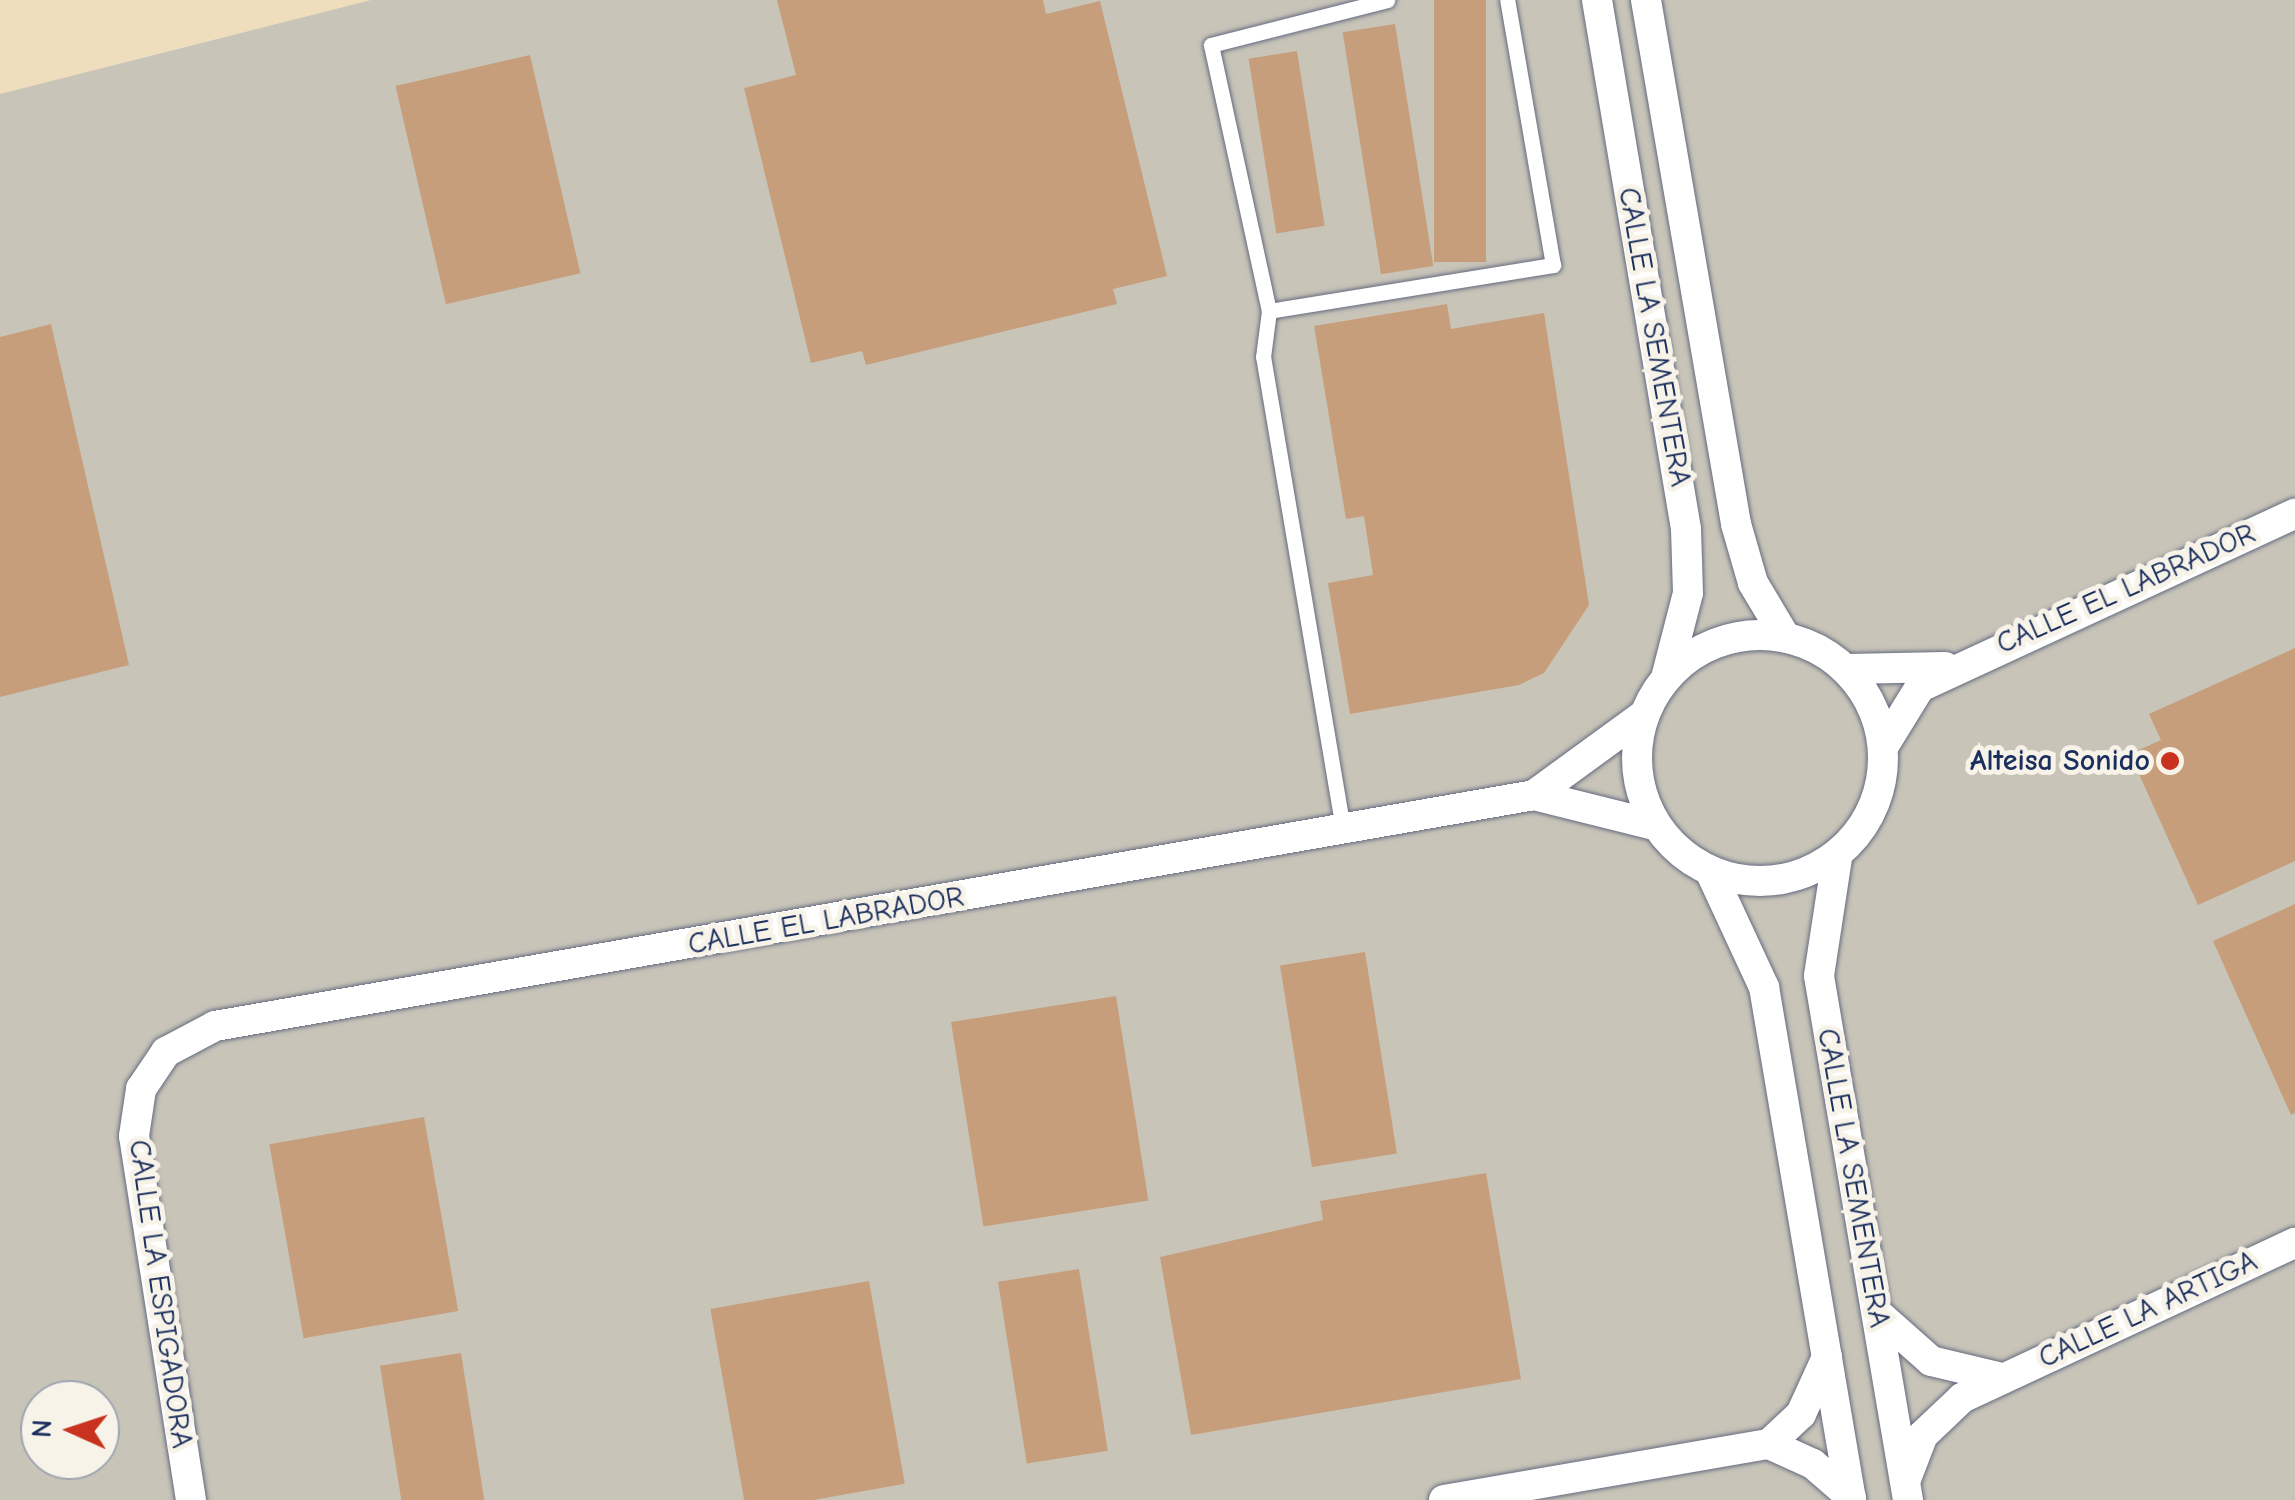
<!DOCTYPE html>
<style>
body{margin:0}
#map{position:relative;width:2295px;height:1500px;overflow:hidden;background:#efdebe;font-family:"Comic Neue",sans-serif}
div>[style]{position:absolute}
.industrial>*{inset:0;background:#c8c4b8}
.building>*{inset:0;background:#c79e7b;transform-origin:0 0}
.roads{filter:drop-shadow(0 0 2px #656c80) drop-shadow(0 0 2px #656c80)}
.service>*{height:15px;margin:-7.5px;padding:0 7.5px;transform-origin:7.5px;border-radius:7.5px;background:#fff}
.minor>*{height:30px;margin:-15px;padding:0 15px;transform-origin:15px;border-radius:15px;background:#fff}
.minor>.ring{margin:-15px;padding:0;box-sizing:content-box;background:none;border:30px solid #fff;border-radius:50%}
.dots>*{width:28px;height:28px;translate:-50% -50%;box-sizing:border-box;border:5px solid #f7f3e8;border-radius:50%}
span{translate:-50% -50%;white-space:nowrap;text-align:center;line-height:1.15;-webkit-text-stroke:10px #f7f3e8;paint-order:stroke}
.street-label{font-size:30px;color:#1b2f5e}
.poi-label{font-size:30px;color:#1b2f5e;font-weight:700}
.right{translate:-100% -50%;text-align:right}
.north{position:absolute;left:20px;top:1380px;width:100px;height:100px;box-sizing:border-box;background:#f7f3e8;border:2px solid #9fa5b1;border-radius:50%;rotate:273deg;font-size:28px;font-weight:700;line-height:40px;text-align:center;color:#1b2f5e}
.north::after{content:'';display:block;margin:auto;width:35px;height:45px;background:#c8321e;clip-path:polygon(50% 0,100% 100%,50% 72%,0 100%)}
</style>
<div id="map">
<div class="industrial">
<div style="clip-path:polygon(evenodd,371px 0,2295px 0,2295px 1500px,0 1500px,0 94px,371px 0,40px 1400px,100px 1400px,100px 1460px,40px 1460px,40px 1400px)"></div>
</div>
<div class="building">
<div style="clip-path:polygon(777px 0,1043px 0,1046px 14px,1100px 1px,1167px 276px,1113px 289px,1117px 304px,866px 365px,862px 351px,811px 363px,744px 88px,796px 75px)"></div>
<div style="left:1434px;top:0;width:52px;height:262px"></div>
<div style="left:1395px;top:24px;width:245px;height:53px;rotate:81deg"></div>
<div style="left:1297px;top:51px;width:177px;height:49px;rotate:81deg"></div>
<div style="left:530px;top:55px;width:224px;height:138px;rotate:77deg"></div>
<div style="clip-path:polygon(1447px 304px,1451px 329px,1544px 313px,1589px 605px,1544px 673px,1519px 685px,1350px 714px,1328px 583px,1373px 575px,1364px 516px,1346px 519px,1314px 326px)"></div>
<div style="clip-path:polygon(51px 324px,129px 665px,0 697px,0 337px)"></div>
<div style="clip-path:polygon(2295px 648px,2295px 861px,2198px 905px,2130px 754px,2161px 740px,2149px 714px)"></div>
<div style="clip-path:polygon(2295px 904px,2295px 1113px,2291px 1115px,2213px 941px)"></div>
<div style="left:1365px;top:952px;width:204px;height:86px;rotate:81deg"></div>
<div style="left:1116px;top:996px;width:207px;height:167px;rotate:81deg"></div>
<div style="left:424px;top:1117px;width:197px;height:157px;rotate:80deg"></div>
<div style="clip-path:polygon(1486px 1173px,1521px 1379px,1191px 1435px,1160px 1257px,1323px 1220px,1320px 1201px)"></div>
<div style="left:1079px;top:1269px;width:184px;height:82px;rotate:81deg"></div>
<div style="left:869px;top:1281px;width:206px;height:161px;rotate:80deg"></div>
<div style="left:461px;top:1353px;width:149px;height:82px;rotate:81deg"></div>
</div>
<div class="roads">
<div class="service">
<div style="left:1269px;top:311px;width:288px;rotate:-9.2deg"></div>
<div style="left:1553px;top:265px;width:269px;rotate:-99.8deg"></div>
<div style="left:1343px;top:829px;width:479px;rotate:-99.6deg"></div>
<div style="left:1263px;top:357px;width:46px;rotate:-82.6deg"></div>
<div style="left:1269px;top:311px;width:272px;rotate:-102.3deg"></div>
<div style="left:1211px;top:45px;width:182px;rotate:-14.3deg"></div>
</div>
<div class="minor">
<div style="left:1597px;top:0;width:536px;rotate:80.45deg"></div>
<div style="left:1686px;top:529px;width:64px;rotate:88.2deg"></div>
<div style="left:1688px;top:593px;width:84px;rotate:104.5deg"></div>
<div style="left:1646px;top:0;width:532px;rotate:80.25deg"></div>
<div style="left:1736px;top:524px;width:61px;rotate:73.9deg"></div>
<div style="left:1753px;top:583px;width:61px;rotate:59.2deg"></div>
<div class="ring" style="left:1637px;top:635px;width:216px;height:216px"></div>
<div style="left:1847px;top:669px;width:98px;rotate:-1.2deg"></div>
<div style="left:1883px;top:747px;width:70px;rotate:-58.3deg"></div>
<div style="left:1920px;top:687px;width:413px;rotate:-24.8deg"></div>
<div style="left:1534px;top:795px;width:132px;rotate:-36.1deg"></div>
<div style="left:1837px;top:858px;width:119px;rotate:98.7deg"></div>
<div style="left:1819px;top:976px;width:532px;rotate:80.36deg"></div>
<div style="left:1711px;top:873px;width:126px;rotate:65.1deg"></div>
<div style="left:1764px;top:987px;width:520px;rotate:80.37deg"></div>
<div style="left:1877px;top:1313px;width:72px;rotate:41.6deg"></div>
<div style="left:1931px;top:1361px;width:69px;rotate:13.4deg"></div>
<div style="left:1769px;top:1444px;width:44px;rotate:-43.2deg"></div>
<div style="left:1801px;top:1414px;width:63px;rotate:-65.5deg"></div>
<div style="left:1906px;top:1479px;width:47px;rotate:-68.9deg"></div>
<div style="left:1923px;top:1435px;width:54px;rotate:-43.5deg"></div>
<div style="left:1962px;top:1398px;width:367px;rotate:-25deg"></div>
<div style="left:191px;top:1500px;width:368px;rotate:-98.9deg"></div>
<div style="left:134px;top:1136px;width:48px;rotate:-81.5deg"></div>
<div style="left:141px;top:1089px;width:45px;rotate:-56deg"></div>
<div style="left:166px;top:1052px;width:55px;rotate:-28deg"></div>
<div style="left:215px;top:1026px;width:1339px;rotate:-9.93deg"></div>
<div style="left:1534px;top:795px;width:124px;rotate:14deg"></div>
<div style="left:1444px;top:1500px;width:330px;rotate:-9.8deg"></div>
<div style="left:1769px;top:1444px;width:48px;rotate:24.4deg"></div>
<div style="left:1813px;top:1464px;width:50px;rotate:41deg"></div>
</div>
</div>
<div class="dots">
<div style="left:2170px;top:761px;background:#c8321e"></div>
</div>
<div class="street-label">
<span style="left:1654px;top:337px;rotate:80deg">CALLE LA SEMENTERA</span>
<span style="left:2126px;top:589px;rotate:-24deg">CALLE EL LABRADOR</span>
<span style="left:826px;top:921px;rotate:-10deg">CALLE EL LABRADOR</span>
<span style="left:1853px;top:1178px;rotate:80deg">CALLE LA SEMENTERA</span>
<span style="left:160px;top:1294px;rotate:82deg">CALLE LA ESPIGADORA</span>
<span style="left:2148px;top:1310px;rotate:-25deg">CALLE LA ARTIGA</span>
</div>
<div class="poi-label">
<span class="right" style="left:2150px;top:761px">Alteisa Sonido</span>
</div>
<div class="north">N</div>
</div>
